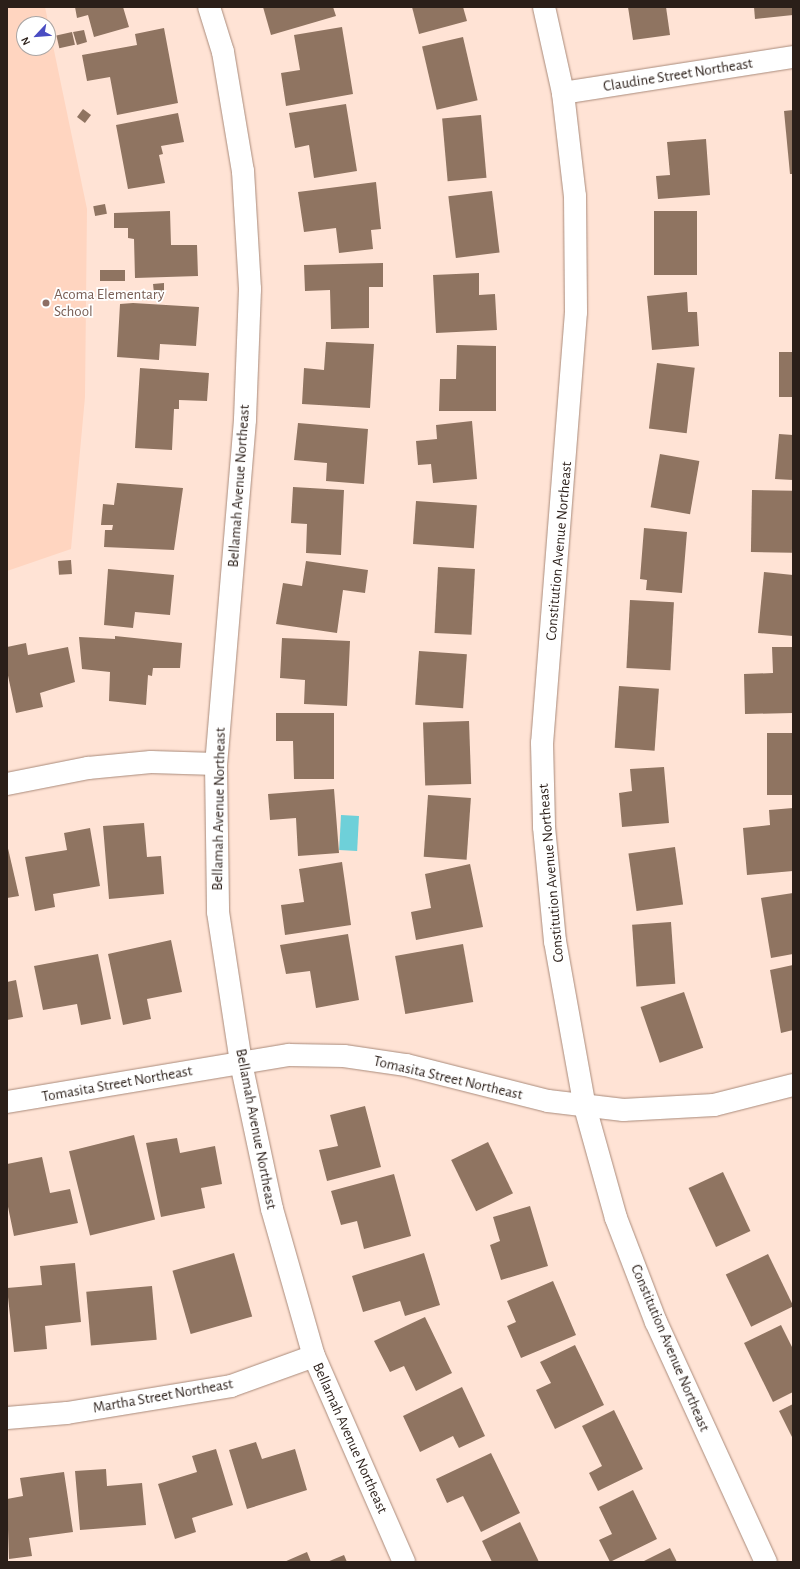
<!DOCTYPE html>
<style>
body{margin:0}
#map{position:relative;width:800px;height:1569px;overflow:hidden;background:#ffe3d5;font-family:"Alegreya Sans",sans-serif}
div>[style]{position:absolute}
.built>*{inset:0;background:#ffd5c0}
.water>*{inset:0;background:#6ed0d9;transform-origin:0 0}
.building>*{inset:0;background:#8f7461;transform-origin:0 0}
.roads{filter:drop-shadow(0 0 1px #aa8b7b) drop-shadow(0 0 1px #aa8b7b)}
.street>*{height:22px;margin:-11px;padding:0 11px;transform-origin:11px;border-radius:11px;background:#fff}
.secondary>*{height:22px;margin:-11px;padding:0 11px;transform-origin:11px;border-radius:11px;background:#fff}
.dots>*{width:11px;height:11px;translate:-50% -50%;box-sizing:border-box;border:2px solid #fff;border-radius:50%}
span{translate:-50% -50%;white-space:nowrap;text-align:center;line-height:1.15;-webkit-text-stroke:3.5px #fff;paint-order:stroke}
.street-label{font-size:15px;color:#2b1f19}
.education-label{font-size:15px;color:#785e54}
.left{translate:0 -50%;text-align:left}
.frame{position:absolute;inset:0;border:8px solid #2b1f19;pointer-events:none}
.north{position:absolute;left:16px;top:16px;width:40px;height:40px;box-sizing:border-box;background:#fff;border:1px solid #aaa5a3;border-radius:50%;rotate:244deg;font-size:11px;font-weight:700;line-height:16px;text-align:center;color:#2b1f19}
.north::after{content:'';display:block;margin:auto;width:14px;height:18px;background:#4a4dc3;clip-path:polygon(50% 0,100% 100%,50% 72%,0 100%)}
</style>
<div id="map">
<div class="built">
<div style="clip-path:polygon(evenodd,7px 7px,45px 7px,87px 209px,85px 397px,71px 549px,7px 571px,7px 7px,24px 24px,48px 24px,48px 48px,24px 48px,24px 24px)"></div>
</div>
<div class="water">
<div style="left:341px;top:815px;width:18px;height:35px;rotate:3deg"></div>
</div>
<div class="building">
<div style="clip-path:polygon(75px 7px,123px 7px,129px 27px,94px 37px,88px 15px,77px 18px)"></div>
<div style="clip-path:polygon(263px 7px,333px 7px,336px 16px,271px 35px)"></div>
<div style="clip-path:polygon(412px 7px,463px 7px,467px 21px,419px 34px)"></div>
<div style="clip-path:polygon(628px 7px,666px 7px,670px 35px,633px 40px)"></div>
<div style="clip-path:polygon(754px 7px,793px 7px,793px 15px,755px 19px)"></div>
<div style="clip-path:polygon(342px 27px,353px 94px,286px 106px,281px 73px,300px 70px,294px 35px)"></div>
<div style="clip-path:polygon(164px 28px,178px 103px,117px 115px,110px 77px,87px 81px,82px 55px,137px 45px,135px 34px)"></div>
<div style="clip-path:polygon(84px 30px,87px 42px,77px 45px,73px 32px)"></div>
<div style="left:72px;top:32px;width:13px;height:16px;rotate:77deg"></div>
<div style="left:463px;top:37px;width:65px;height:42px;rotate:77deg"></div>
<div style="clip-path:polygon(346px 104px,357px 171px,314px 178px,309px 145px,295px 148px,289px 113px)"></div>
<div style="left:83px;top:109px;width:10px;height:10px;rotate:37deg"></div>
<div style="clip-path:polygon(793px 110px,793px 174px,790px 174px,784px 111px)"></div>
<div style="clip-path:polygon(178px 113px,184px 142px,161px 146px,163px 154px,159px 155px,165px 183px,128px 189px,116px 125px)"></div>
<div style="left:481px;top:115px;width:63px;height:39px;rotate:85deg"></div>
<div style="clip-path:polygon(706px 139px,710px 195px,658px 199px,656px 176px,670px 175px,667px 142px)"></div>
<div style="clip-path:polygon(376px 182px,381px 229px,371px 230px,373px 249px,339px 253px,336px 228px,304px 232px,298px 192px)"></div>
<div style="left:492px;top:191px;width:62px;height:44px;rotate:83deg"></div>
<div style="left:105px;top:204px;width:10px;height:12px;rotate:79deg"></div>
<div style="clip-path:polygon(170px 211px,171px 245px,197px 245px,198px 276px,135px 278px,134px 239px,128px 238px,128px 228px,114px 228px,114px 213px)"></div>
<div style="left:654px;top:211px;width:43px;height:64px"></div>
<div style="clip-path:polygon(383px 263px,383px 287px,369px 287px,369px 328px,331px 329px,330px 290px,305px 291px,304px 265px)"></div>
<div style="left:125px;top:270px;width:11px;height:25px;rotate:90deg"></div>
<div style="clip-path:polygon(479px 273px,479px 295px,495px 294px,497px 330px,436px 333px,433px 275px)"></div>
<div style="clip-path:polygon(164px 283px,164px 293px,154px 293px,153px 284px)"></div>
<div style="clip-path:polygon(687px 292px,688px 312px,697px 312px,699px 346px,652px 350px,647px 296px)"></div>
<div style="clip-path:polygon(133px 303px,199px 307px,196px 346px,160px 344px,159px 360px,117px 357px,120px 304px)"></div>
<div style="clip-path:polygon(326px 342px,374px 344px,370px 408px,302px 404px,304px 368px,324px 370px)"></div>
<div style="clip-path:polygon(457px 345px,496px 346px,496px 411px,439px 411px,440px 379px,456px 379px)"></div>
<div style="left:779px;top:352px;width:14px;height:45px"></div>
<div style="left:657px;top:363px;width:38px;height:66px;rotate:7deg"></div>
<div style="clip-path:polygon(140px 368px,209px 373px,207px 401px,179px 400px,179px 409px,174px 409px,172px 450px,135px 448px)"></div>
<div style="clip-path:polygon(472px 421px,477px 479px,433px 483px,431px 464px,418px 465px,416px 441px,437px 439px,436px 425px)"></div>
<div style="clip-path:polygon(298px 423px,368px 429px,364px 484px,326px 481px,327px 463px,294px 460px)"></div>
<div style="clip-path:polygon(779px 434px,793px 435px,793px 480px,775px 479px)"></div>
<div style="left:660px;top:454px;width:40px;height:54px;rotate:10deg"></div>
<div style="clip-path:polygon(117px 483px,183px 488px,174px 550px,104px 547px,105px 530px,112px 530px,113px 525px,101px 525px,103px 504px,114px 505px)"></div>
<div style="clip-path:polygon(293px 487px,344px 490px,341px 555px,306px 553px,307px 524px,291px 523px)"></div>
<div style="left:752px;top:490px;width:41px;height:62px;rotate:1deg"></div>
<div style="left:416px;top:501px;width:61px;height:43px;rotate:4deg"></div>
<div style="clip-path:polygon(644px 528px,687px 532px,682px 593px,646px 590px,647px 580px,640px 579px)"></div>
<div style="left:71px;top:560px;width:14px;height:13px;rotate:86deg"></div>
<div style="clip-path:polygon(306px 561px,368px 570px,365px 593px,343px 590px,337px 633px,276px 624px,283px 583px,302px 586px)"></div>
<div style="left:438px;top:567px;width:37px;height:66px;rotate:3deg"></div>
<div style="clip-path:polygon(108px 569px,174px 575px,170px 615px,135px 612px,133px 628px,104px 625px)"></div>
<div style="clip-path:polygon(764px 572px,793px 575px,793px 636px,758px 633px)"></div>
<div style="left:630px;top:600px;width:44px;height:68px;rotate:3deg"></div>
<div style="clip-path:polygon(115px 636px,182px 643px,180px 668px,153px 668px,152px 676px,148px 675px,146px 705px,109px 701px,110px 672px,82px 669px,79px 637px,115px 639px)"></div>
<div style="clip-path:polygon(282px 638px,350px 641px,347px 706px,304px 704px,305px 680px,280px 678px)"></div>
<div style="clip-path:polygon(26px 643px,28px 655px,68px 647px,75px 682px,40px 693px,43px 707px,16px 713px,7px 671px,7px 647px)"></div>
<div style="clip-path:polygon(772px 647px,793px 647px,793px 713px,745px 714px,744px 674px,773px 673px)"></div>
<div style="left:419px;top:651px;width:48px;height:54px;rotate:4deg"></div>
<div style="left:619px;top:686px;width:40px;height:62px;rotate:4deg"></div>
<div style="clip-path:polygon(276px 713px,334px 713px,334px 779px,294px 779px,293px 741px,276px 741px)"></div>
<div style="left:469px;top:721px;width:63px;height:46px;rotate:88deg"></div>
<div style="left:767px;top:733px;width:26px;height:62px"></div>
<div style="clip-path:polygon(664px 767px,669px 823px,622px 827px,619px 793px,632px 791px,630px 769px)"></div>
<div style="clip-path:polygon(334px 789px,339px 853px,298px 856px,296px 818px,270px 820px,268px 794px)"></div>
<div style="left:428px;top:795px;width:43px;height:62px;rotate:4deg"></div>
<div style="clip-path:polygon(793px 808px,793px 871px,747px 875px,743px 828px,770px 825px,769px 810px)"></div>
<div style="clip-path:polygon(144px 823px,147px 857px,161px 856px,164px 894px,109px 899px,103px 826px)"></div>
<div style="clip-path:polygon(90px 828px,100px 886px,53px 894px,55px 907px,35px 911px,25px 857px,67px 850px,64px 833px)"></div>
<div style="clip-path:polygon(7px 844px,19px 896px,7px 898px)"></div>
<div style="left:675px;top:847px;width:58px;height:47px;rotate:82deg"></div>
<div style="clip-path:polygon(342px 862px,351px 925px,285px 935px,281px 905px,304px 902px,299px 869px)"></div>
<div style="clip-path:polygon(470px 864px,483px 927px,416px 940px,411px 912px,431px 908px,425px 874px)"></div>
<div style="clip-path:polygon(793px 893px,793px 954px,771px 958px,761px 898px)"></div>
<div style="left:671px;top:922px;width:62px;height:39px;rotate:86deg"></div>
<div style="clip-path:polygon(348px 934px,359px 1000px,316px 1008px,310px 971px,286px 974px,280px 945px)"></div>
<div style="clip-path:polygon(171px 940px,182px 992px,147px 999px,151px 1019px,123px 1025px,108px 954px)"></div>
<div style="left:463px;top:944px;width:59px;height:69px;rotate:80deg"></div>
<div style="clip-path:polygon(98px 954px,111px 1019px,81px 1025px,77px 1004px,43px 1010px,34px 966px)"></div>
<div style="clip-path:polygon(793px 965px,793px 1030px,781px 1033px,770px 970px)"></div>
<div style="clip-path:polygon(16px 980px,23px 1017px,7px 1020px,7px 982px)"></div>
<div style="left:684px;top:992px;width:59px;height:46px;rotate:71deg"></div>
<div style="clip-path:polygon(365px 1106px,381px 1167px,327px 1181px,319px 1150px,338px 1146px,330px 1115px)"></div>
<div style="left:134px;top:1135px;width:87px;height:67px;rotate:76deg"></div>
<div style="clip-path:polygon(177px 1138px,180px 1153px,215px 1146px,222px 1184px,201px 1188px,205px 1208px,161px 1217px,146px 1143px)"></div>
<div style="left:488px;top:1142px;width:57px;height:41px;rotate:64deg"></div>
<div style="clip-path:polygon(42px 1157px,50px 1193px,70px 1189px,78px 1223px,14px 1236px,7px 1202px,7px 1164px)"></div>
<div style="left:723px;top:1172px;width:65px;height:38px;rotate:65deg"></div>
<div style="clip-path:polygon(394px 1174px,411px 1236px,364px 1249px,357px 1221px,341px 1225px,331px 1191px)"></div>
<div style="clip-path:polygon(530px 1206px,548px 1266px,501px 1280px,490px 1245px,500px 1241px,493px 1217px)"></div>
<div style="left:234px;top:1253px;width:66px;height:64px;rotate:74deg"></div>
<div style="clip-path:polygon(424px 1253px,440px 1305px,405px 1316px,400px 1301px,363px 1312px,352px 1276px)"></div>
<div style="left:768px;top:1254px;width:58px;height:47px;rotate:64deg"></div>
<div style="clip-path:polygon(75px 1263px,81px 1322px,45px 1326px,47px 1349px,14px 1352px,7px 1288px,42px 1285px,40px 1266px)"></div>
<div style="clip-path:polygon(553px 1281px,576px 1335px,521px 1358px,507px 1326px,516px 1322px,507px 1301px)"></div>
<div style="left:152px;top:1286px;width:54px;height:66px;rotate:85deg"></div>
<div style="clip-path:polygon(425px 1317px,452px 1373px,416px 1391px,404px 1366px,390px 1372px,374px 1341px)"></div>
<div style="clip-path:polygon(781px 1325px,793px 1349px,793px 1392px,773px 1402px,744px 1343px)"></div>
<div style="clip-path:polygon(575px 1345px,604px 1405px,555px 1429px,536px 1390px,551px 1383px,540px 1362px)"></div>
<div style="clip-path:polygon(462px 1387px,485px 1436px,459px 1448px,453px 1436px,420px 1452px,403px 1416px)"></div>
<div style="clip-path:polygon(793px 1404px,793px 1439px,779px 1411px)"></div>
<div style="clip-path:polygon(614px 1410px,643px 1469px,598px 1491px,589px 1473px,602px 1466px,582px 1426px)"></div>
<div style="clip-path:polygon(256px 1442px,262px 1459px,295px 1449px,307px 1490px,247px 1509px,229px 1450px)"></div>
<div style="clip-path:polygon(216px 1449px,233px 1505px,192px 1518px,196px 1532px,175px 1539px,158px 1484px,197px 1472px,192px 1456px)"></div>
<div style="clip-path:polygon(491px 1453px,520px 1513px,481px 1532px,463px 1496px,447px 1503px,436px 1479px)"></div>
<div style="clip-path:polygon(106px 1469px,107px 1486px,142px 1483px,146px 1525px,80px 1530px,75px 1471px)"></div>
<div style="clip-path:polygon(64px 1472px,73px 1532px,29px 1538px,32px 1556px,9px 1559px,7px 1499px,23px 1496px,20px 1478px)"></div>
<div style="clip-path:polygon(633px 1490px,657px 1539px,610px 1562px,599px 1540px,612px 1534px,599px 1507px)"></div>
<div style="clip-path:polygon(520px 1522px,539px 1562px,492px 1562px,482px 1541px)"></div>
<div style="clip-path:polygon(670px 1548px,677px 1562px,642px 1562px)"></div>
<div style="clip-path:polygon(307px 1552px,311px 1562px,284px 1562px)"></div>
<div style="clip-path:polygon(344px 1555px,347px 1562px,327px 1562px)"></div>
</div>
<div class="roads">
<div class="street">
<div style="left:209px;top:7px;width:47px;rotate:72.7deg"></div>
<div style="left:223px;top:52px;width:121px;rotate:80.5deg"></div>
<div style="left:243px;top:171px;width:118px;rotate:86.6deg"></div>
<div style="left:250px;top:289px;width:131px;rotate:92.2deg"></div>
<div style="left:245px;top:420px;width:345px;rotate:94.8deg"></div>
<div style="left:216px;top:764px;width:148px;rotate:89.2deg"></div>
<div style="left:218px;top:912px;width:153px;rotate:81.3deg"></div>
<div style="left:241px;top:1063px;width:149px;rotate:78deg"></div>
<div style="left:272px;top:1209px;width:153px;rotate:74.1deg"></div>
<div style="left:314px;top:1356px;width:225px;rotate:66.4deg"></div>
<div style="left:563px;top:93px;width:233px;rotate:-8.9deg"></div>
<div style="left:7px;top:784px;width:83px;rotate:-11.2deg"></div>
<div style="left:88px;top:768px;width:63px;rotate:-5.4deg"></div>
<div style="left:151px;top:762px;width:65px;rotate:1.8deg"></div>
<div style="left:7px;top:1102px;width:286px;rotate:-9.5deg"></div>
<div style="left:289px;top:1055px;width:55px;rotate:1deg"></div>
<div style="left:344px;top:1056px;width:63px;rotate:8.3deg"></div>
<div style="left:406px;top:1065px;width:146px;rotate:14.2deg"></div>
<div style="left:548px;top:1101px;width:76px;rotate:6.8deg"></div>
<div style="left:623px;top:1110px;width:91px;rotate:-3.1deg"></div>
<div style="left:714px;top:1105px;width:81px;rotate:-14.2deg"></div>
<div style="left:7px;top:1418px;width:60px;rotate:-4.8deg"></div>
<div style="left:67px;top:1413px;width:166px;rotate:-9.3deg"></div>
<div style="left:231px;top:1386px;width:88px;rotate:-19.9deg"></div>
</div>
<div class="secondary">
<div style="left:544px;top:7px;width:88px;rotate:77.5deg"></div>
<div style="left:563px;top:93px;width:104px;rotate:83.4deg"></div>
<div style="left:575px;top:196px;width:116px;rotate:89.5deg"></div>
<div style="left:576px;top:312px;width:432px;rotate:94.5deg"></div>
<div style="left:542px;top:743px;width:84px;rotate:88.6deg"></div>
<div style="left:544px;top:827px;width:115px;rotate:84.5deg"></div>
<div style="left:555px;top:941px;width:169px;rotate:79.8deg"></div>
<div style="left:585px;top:1107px;width:115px;rotate:74.4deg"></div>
<div style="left:616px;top:1218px;width:111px;rotate:69deg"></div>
<div style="left:656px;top:1322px;width:264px;rotate:65.4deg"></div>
</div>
</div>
<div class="dots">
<div style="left:46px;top:303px;background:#8d6e63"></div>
</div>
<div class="street-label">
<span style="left:678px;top:75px;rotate:-9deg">Claudine Street Northeast</span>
<span style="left:239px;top:486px;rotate:-86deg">Bellamah Avenue Northeast</span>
<span style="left:559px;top:551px;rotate:-85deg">Constitution Avenue Northeast</span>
<span style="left:219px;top:809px;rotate:-89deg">Bellamah Avenue Northeast</span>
<span style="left:551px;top:873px;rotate:-95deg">Constitution Avenue Northeast</span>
<span style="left:448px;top:1078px;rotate:13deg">Tomasita Street Northeast</span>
<span style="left:117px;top:1084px;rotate:-10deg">Tomasita Street Northeast</span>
<span style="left:256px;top:1129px;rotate:79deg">Bellamah Avenue Northeast</span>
<span style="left:670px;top:1348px;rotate:67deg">Constitution Avenue Northeast</span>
<span style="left:163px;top:1396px;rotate:-10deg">Martha Street Northeast</span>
<span style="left:350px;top:1438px;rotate:66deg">Bellamah Avenue Northeast</span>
</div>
<div class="education-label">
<span class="left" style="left:54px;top:303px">Acoma Elementary<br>School</span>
</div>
<div class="frame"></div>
<div class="north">N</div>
</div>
